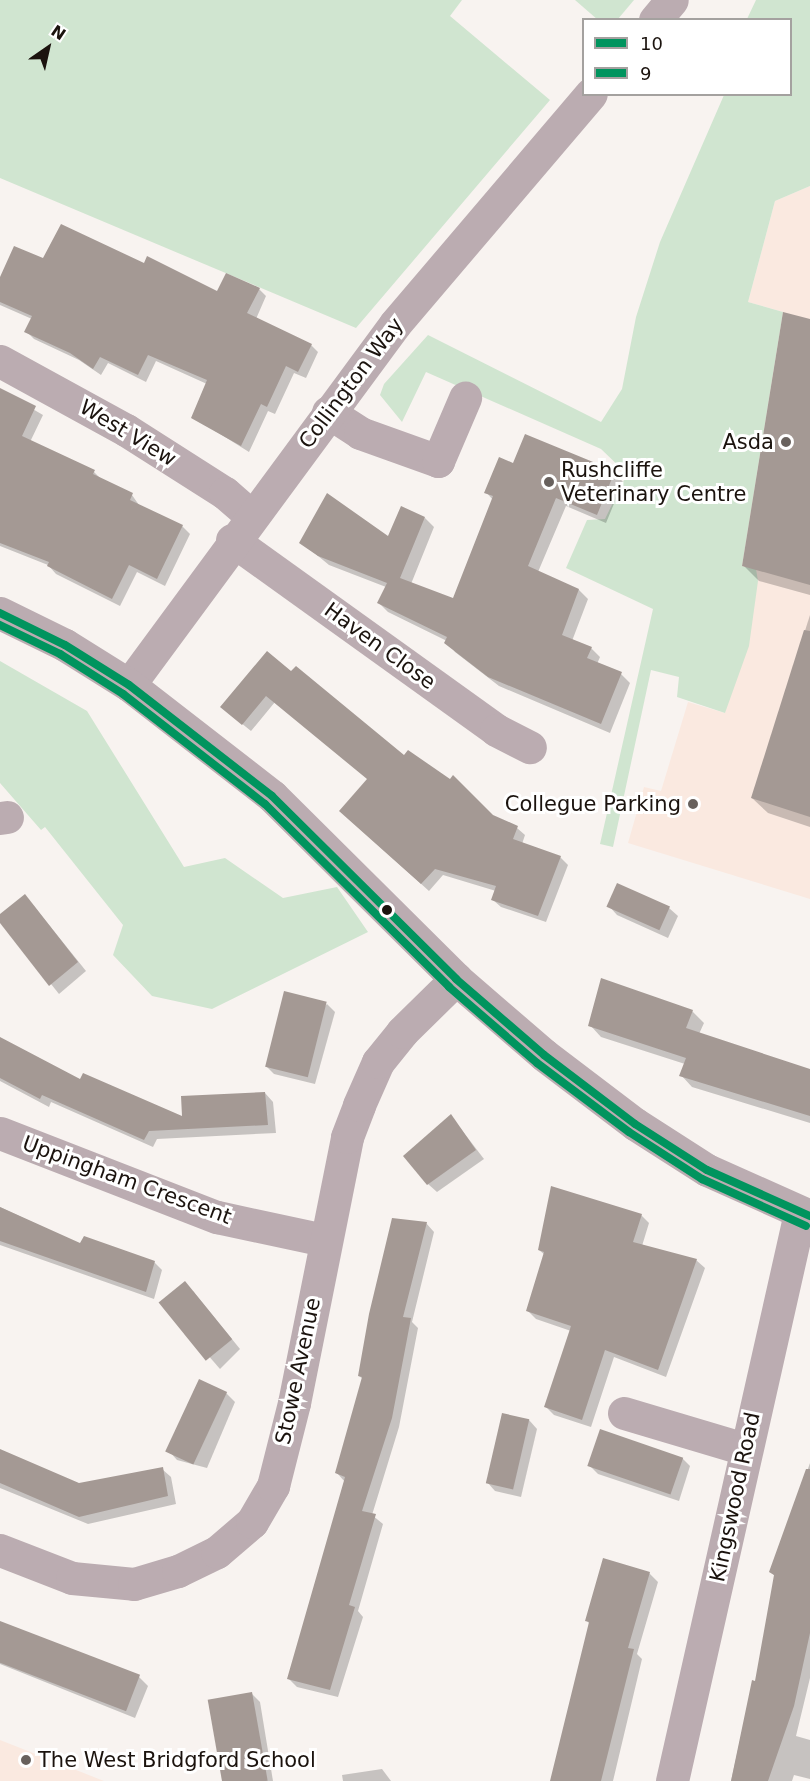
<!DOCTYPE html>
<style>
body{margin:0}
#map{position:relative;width:810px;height:1781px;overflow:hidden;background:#f8f3f0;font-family:"DejaVu Sans",sans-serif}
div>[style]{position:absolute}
.built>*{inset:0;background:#fae9e0}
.green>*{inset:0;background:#d0e5d0}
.shadow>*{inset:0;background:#0003}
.building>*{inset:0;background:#a49994;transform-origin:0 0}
.minor>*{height:33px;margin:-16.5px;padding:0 16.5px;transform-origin:16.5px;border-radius:16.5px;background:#bbacb1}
.tertiary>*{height:33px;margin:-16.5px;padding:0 16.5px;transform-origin:16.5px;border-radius:16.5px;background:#bbacb1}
.bus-1>*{height:8px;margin:-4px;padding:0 4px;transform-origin:4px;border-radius:4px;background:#00945e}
.bus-2>*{height:8px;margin:-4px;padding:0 4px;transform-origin:4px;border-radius:4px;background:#00945e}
.dots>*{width:16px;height:16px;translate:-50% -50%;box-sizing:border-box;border:3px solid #fff;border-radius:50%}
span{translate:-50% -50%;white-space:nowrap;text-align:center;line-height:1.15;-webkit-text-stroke:6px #fff;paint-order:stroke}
.street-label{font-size:21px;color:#1b130e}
.poi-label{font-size:21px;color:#1b130e}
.right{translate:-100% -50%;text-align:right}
.left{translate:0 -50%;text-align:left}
.legend{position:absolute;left:582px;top:18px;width:210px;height:78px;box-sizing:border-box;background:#fff;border:2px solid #a4a19f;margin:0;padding:8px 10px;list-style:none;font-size:18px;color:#1b130e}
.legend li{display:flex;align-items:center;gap:12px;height:30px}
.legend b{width:30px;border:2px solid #a4a19f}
.north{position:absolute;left:18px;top:18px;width:60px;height:60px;-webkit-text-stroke:4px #fff;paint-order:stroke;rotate:34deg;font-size:16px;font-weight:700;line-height:24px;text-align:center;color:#1b130e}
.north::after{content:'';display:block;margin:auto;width:21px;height:27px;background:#1b130e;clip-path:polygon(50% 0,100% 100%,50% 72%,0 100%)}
</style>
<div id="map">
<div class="built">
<div style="clip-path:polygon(810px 186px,810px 899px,628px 843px,644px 787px,661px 791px,688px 702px,725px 713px,742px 566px,783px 312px,748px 302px,775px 201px)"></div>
<div style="clip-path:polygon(0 1740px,104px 1781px,0 1781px)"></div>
</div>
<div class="green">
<div style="clip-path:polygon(0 0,462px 0,450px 16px,550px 100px,356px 328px,0 178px)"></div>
<div style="clip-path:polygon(575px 0,634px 0,618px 19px,598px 20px)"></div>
<div style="clip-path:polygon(756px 0,810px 0,810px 186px,775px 201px,748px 302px,783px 312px,742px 566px,756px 569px,758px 581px,749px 646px,725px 713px,677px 697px,679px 677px,651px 670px,613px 847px,600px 844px,653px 609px,566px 568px,587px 520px,605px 519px,627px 474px,601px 449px,426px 372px,402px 422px,380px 395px,384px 384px,428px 335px,601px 422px,622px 389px,636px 317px,660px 242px,724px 95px,790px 94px,790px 20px,747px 19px)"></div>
<div style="clip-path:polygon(0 661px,87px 711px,184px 867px,225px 858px,283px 898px,337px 887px,368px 932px,212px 1009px,152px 996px,113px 955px,123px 925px,45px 827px,41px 830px,0 783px)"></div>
</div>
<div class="shadow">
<div style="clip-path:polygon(43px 260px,144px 265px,218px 293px,259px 289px,266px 296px,256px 319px,311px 345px,318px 352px,306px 378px,294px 373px,275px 414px,268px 411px,249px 452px,193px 417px,207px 384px,156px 361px,146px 382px,108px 363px,101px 375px,79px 360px,34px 339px,26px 331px,32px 319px,0 305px,0 281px)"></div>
<div style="clip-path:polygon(810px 320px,810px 595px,759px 581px,744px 566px)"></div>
<div style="clip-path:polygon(0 390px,43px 415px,30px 442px,94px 472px,102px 480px,132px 495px,139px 505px,182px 526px,190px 534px,165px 586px,137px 572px,120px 606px,56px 574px,48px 565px,0 546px)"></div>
<div style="clip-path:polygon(514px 465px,614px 472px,623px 482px,606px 523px,566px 506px,538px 572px,579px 590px,588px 599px,572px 641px,591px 648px,600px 657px,597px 664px,621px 674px,630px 683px,610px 733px,499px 686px,455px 652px,447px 641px,388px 612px,379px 603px,386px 587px,329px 565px,301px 542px,389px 538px,425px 518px,434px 527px,411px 584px,454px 600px,493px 500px,486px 492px)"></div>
<div style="clip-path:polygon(810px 615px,810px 827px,768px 813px,752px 798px)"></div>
<div style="clip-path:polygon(291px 673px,404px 757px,493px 816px,517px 828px,525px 835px,522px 844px,560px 857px,568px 865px,546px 922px,501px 907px,493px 900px,496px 891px,443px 875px,429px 891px,349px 819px,369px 779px,275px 702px,251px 731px,230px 714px)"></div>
<div style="clip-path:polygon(33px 905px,86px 971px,59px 994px,0 920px,0 916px)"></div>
<div style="clip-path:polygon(609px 906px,669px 908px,678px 916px,668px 938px,617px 915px)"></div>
<div style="clip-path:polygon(327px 1004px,335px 1012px,315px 1084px,274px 1074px,266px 1066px)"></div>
<div style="clip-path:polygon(692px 1011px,704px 1023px,699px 1034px,810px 1073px,810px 1123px,692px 1087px,681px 1075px,685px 1064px,601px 1037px,590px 1025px)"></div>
<div style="clip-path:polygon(0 1039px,81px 1081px,184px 1119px,265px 1093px,273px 1102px,276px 1133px,157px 1139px,153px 1147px,51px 1102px,49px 1107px,0 1081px)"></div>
<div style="clip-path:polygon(451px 1116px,484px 1159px,437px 1192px,428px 1184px)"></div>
<div style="clip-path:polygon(0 1207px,81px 1245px,154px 1262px,162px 1270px,154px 1299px,0 1245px)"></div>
<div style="clip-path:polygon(641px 1215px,649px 1223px,642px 1246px,696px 1260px,705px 1268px,666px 1377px,614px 1357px,591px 1427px,554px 1415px,546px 1407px,571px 1331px,536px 1319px,528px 1311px,545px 1255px,539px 1250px)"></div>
<div style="clip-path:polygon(426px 1223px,434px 1232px,412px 1322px,418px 1328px,399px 1427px,372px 1515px,383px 1524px,358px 1611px,363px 1617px,338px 1697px,297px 1687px,288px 1678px,345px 1482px,337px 1473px,363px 1379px,359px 1376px)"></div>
<div style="clip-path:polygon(193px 1291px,240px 1349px,220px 1369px,161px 1301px)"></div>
<div style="clip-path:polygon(226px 1393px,235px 1402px,207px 1468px,177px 1460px,169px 1451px)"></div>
<div style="clip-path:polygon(503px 1415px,529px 1420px,537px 1429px,521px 1497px,495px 1491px,487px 1482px)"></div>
<div style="clip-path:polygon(0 1453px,79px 1484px,162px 1469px,171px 1477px,176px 1504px,88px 1524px,0 1488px)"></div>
<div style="clip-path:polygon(682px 1458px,690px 1466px,679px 1501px,598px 1474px,590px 1466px)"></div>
<div style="clip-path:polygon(810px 1463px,810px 1678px,796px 1736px,810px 1740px,810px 1779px,794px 1775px,792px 1781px,731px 1781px,753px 1682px,756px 1683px,776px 1577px,771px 1572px)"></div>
<div style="clip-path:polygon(649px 1573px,658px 1582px,637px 1654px,642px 1659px,613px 1781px,554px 1781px,590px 1624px,586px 1620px)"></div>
<div style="clip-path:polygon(0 1622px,139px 1677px,148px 1686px,135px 1718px,0 1664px)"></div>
<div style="clip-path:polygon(251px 1693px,260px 1702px,273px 1781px,223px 1781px)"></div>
<div style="clip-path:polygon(382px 1769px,391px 1781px,343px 1781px,342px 1775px)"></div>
</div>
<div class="building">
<div style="clip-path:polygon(61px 224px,144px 263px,147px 256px,217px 291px,226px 273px,260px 288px,247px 313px,312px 344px,298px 372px,286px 366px,267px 407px,261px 404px,241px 446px,191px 418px,207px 380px,148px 355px,138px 375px,100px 357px,93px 369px,70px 353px,24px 332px,32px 316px,0 302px,0 277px,14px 246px,43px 258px)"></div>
<div style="clip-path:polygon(783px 312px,810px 319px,810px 585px,742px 566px)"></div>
<div style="clip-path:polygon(0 388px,36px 406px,22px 436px,95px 470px,93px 474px,133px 493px,130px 500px,183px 525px,157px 579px,129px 565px,112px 599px,47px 566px,49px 562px,0 543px)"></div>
<div style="clip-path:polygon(525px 434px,615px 471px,597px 515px,556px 498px,528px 566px,579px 589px,562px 635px,592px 647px,587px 658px,622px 672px,601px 724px,488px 677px,444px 643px,447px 637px,377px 603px,387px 583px,318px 556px,299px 543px,327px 493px,388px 536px,401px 506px,425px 517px,400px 578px,453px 598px,493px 496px,484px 493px,499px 457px,513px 463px)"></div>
<div style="clip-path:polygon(804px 630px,810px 631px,810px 817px,751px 798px)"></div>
<div style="clip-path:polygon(267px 651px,291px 671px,296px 666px,404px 755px,408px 750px,450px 779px,453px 775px,493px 815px,518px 826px,513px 839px,561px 856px,538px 916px,491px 900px,496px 886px,435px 869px,421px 884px,339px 811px,367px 779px,266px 696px,242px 725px,220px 707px)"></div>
<div style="left:617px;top:883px;width:58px;height:26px;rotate:24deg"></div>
<div style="clip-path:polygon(25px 894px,78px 962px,49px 986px,0 923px,0 914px)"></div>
<div style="clip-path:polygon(601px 978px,693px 1010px,686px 1028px,810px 1069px,810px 1116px,679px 1076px,686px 1058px,588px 1026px)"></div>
<div style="left:284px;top:991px;width:44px;height:78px;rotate:14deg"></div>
<div style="clip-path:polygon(0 1037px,80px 1079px,83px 1073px,182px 1116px,181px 1096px,265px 1092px,268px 1125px,149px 1131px,144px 1140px,42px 1095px,40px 1099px,0 1078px)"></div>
<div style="clip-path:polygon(451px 1114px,476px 1150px,427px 1185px,403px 1156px)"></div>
<div style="clip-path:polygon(551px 1186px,642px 1214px,633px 1242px,697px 1259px,658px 1370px,605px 1350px,582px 1420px,544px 1407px,571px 1326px,526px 1311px,544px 1252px,538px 1250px)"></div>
<div style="clip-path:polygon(0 1207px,80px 1243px,84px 1236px,155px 1261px,146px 1292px,0 1241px)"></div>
<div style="clip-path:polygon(392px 1218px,427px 1222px,403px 1317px,411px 1318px,392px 1418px,362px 1511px,376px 1514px,349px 1605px,355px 1607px,330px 1690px,287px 1679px,345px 1477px,335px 1473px,362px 1377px,358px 1376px,369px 1314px)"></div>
<div style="left:185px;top:1281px;width:75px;height:34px;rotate:51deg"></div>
<div style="left:199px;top:1379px;width:31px;height:80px;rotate:25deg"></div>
<div style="left:502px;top:1413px;width:28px;height:72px;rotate:13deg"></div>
<div style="left:600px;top:1429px;width:88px;height:39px;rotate:19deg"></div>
<div style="clip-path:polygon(0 1449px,79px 1483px,163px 1467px,168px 1496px,79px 1517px,0 1483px)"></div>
<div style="clip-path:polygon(806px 1469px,810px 1469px,810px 1633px,794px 1706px,768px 1781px,731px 1781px,752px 1680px,755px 1681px,774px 1575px,769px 1572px)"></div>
<div style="clip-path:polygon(603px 1558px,650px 1572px,628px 1648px,634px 1649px,601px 1781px,550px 1781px,589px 1622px,585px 1621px)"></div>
<div style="left:0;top:1621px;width:150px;height:39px;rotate:21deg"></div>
<div style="left:252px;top:1692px;width:90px;height:45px;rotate:80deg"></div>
</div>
<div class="minor">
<div style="left:655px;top:20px;width:26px;rotate:-50deg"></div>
<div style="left:0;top:361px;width:144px;rotate:28.7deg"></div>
<div style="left:126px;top:430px;width:117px;rotate:32.5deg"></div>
<div style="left:225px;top:493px;width:33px;rotate:41deg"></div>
<div style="left:328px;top:412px;width:38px;rotate:33deg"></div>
<div style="left:360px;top:433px;width:83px;rotate:19.7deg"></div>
<div style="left:438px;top:461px;width:69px;rotate:-66.8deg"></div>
<div style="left:232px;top:540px;width:325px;rotate:35.7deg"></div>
<div style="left:496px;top:730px;width:38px;rotate:27deg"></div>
<div style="left:129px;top:685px;width:448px;rotate:-53.6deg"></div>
<div style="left:395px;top:324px;width:302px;rotate:-49.6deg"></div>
<div style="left:0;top:818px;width:7px;rotate:-8deg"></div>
<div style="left:0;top:1133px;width:233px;rotate:21.2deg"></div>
<div style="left:217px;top:1217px;width:109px;rotate:12.1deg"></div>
<div style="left:624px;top:1413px;width:126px;rotate:16.6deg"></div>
<div style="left:0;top:1550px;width:77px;rotate:21.3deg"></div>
<div style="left:72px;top:1578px;width:62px;rotate:5.5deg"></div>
<div style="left:134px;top:1584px;width:46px;rotate:-16.5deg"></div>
<div style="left:178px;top:1571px;width:43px;rotate:-26deg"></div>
<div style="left:217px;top:1552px;width:46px;rotate:-40.6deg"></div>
<div style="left:252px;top:1522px;width:42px;rotate:-59.7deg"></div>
<div style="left:273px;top:1486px;width:86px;rotate:-75.8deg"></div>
<div style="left:294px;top:1403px;width:271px;rotate:-78.7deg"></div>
<div style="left:347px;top:1137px;width:34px;rotate:-69deg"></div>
<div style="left:359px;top:1105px;width:47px;rotate:-66.2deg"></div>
<div style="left:378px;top:1062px;width:38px;rotate:-51deg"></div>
<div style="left:402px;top:1032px;width:76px;rotate:-44.5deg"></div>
<div style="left:672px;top:1781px;width:582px;rotate:-77.3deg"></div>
</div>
<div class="tertiary">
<div style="left:0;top:613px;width:72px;rotate:26.2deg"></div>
<div style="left:65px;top:645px;width:75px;rotate:32deg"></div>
<div style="left:129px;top:685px;width:181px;rotate:37.8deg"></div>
<div style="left:272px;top:796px;width:260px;rotate:44.8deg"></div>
<div style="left:456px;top:979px;width:116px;rotate:40.8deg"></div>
<div style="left:544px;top:1055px;width:114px;rotate:37.2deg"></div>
<div style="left:635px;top:1124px;width:85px;rotate:32.6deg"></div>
<div style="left:707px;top:1170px;width:113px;rotate:24.1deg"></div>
</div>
<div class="bus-1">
<div style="left:0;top:613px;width:72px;rotate:26.2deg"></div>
<div style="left:65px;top:645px;width:75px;rotate:32deg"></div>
<div style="left:129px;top:685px;width:181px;rotate:37.8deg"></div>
<div style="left:272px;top:796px;width:260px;rotate:44.8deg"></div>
<div style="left:456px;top:979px;width:116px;rotate:40.8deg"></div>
<div style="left:544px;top:1055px;width:114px;rotate:37.2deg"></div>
<div style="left:635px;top:1124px;width:85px;rotate:32.6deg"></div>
<div style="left:707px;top:1170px;width:113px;rotate:24.1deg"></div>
</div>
<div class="bus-2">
<div style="left:0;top:625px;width:67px;rotate:25.8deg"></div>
<div style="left:60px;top:654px;width:75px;rotate:32.4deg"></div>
<div style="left:123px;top:694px;width:180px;rotate:37.8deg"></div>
<div style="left:265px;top:804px;width:260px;rotate:44.8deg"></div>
<div style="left:449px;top:987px;width:116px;rotate:40.8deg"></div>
<div style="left:537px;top:1063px;width:115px;rotate:36.9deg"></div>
<div style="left:629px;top:1132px;width:87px;rotate:32.8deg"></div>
<div style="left:702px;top:1179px;width:114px;rotate:24.3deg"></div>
</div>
<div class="dots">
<div style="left:786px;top:442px;background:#68615d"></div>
<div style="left:549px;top:482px;background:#68615d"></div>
<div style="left:693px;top:804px;background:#68615d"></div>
<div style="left:387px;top:910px;background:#1b130e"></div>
<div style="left:26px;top:1760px;background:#68615d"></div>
</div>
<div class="street-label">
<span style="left:351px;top:383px;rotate:-53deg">Collington Way</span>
<span style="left:128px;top:433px;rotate:31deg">West View</span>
<span style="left:380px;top:646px;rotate:36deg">Haven Close</span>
<span style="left:127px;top:1180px;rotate:20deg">Uppingham Crescent</span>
<span style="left:298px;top:1371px;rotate:-78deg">Stowe Avenue</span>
<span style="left:735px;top:1497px;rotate:-78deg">Kingswood Road</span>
</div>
<div class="poi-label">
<span class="right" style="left:774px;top:442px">Asda</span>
<span class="left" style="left:561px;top:482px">Rushcliffe<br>Veterinary Centre</span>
<span class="right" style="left:681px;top:804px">Collegue Parking</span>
<span class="left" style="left:38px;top:1760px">The West Bridgford School</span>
</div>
<ul class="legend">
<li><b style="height:8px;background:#00945e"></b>10</li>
<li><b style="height:8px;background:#00945e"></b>9</li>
</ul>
<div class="north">N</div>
</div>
